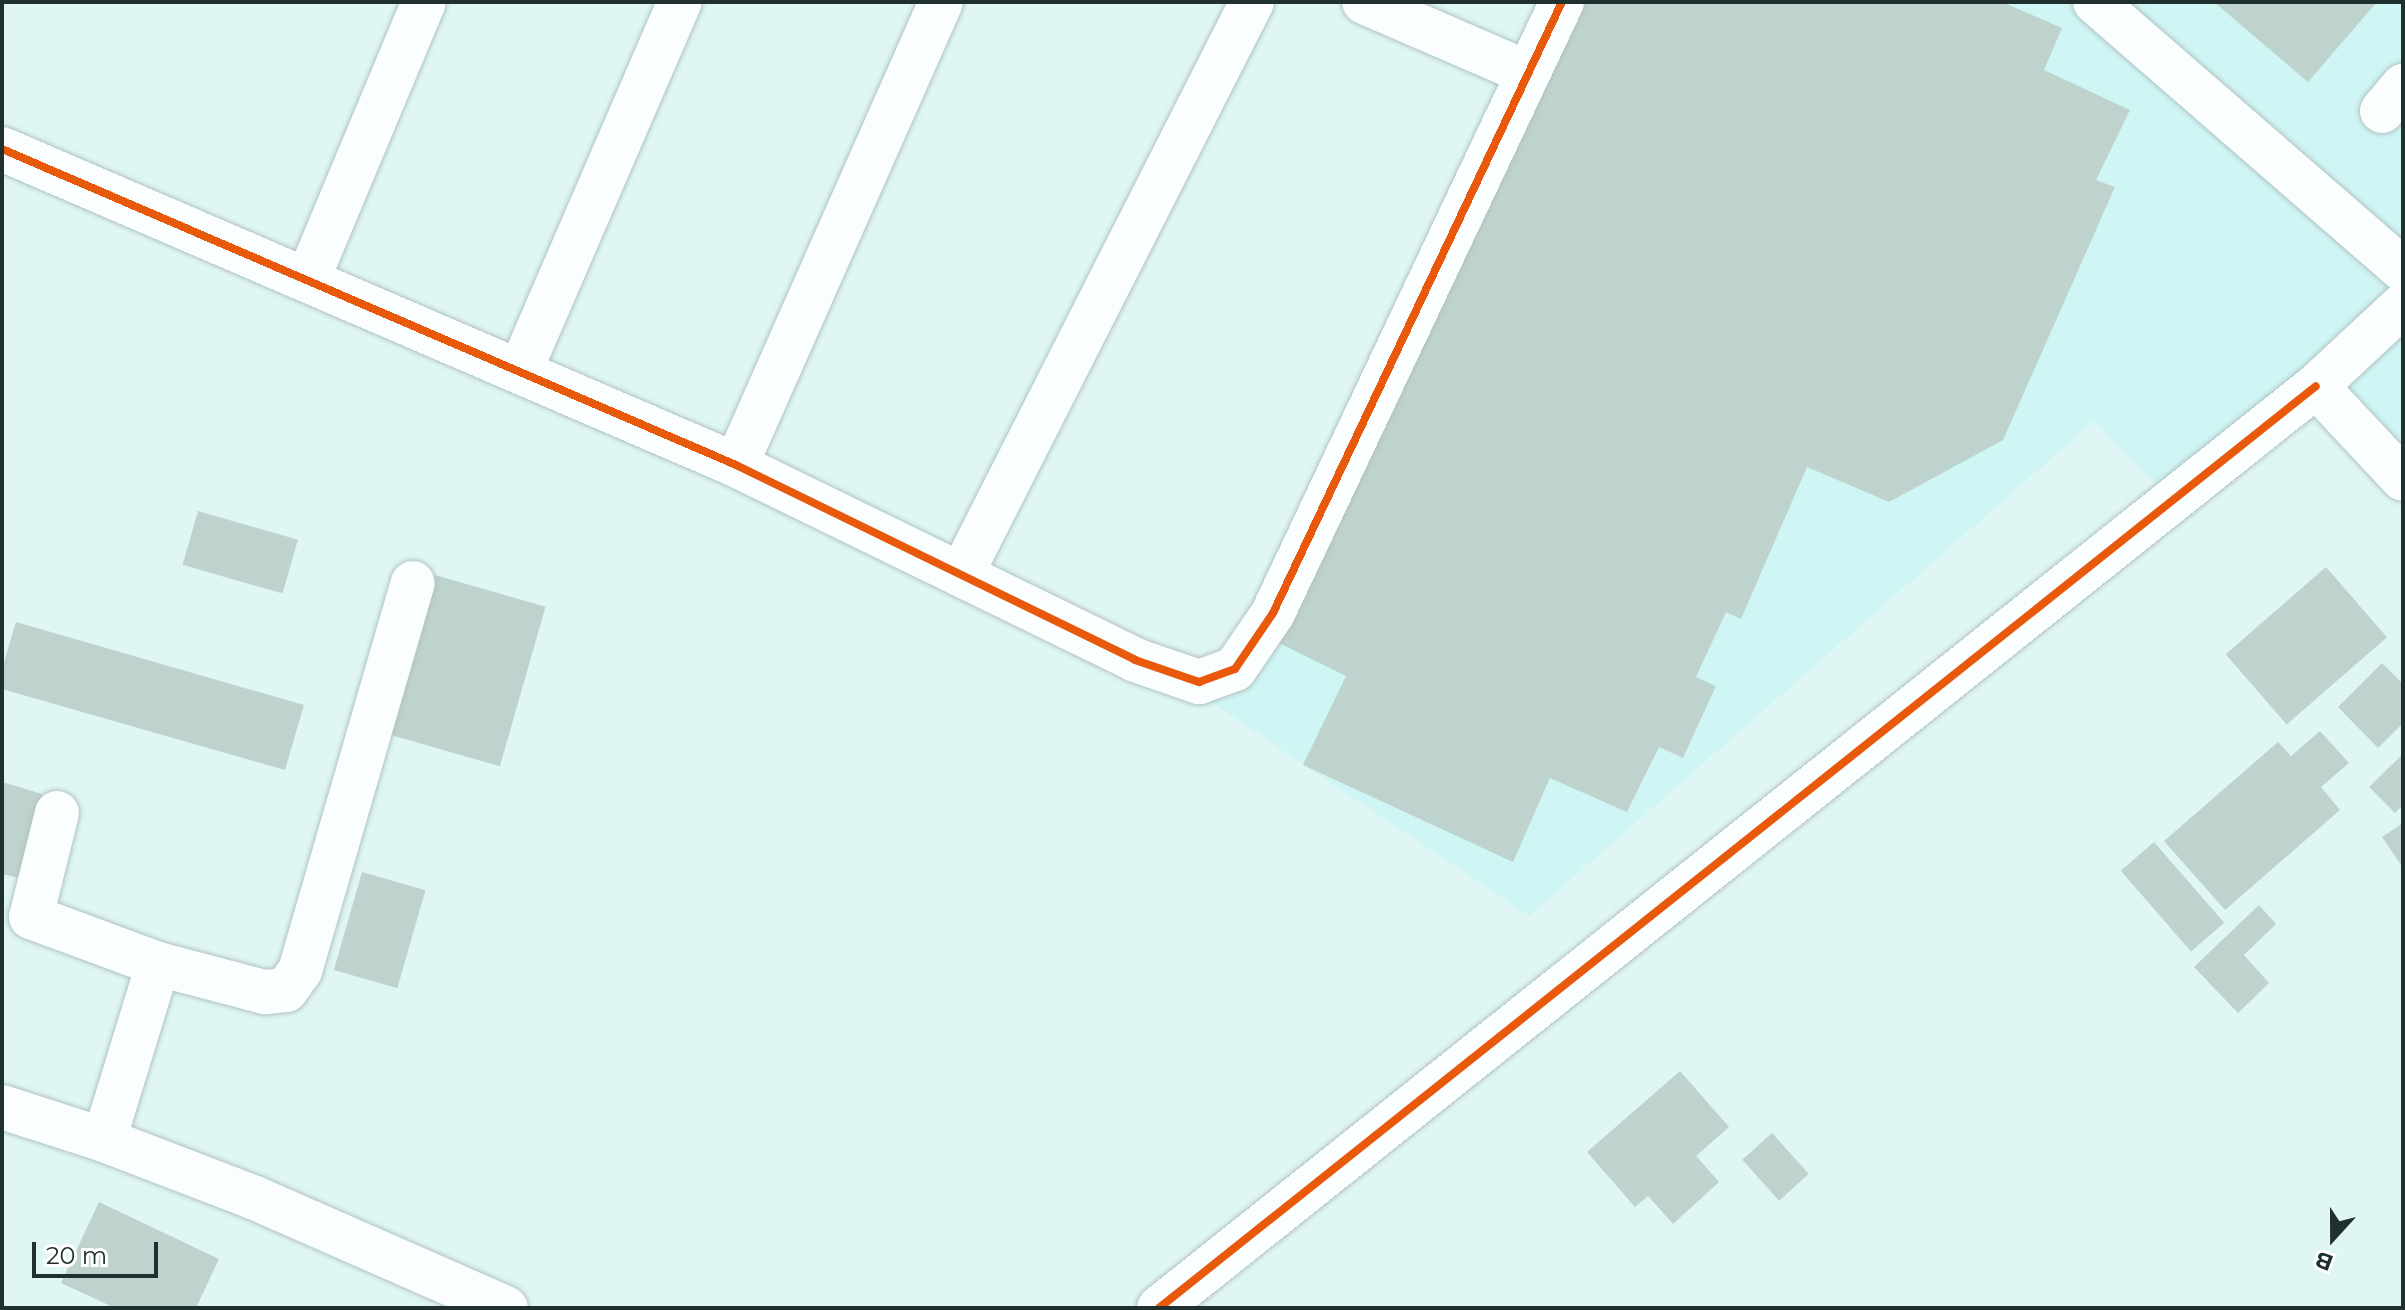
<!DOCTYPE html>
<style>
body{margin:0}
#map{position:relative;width:2405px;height:1310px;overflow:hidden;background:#dff6f5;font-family:Montserrat,sans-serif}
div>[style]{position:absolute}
.built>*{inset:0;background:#cff5f4}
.building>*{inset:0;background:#bed3cd;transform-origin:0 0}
.roads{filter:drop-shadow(0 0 2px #b1c2c2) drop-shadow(0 0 2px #b1c2c2)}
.minor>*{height:44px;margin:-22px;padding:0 22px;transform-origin:22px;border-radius:22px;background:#fafefe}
.cycleway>*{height:8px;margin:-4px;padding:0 4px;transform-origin:4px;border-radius:4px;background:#e8590c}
span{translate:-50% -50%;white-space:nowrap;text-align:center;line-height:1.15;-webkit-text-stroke:6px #fff;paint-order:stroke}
.frame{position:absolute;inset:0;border:4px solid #20302f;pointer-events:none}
.north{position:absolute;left:2293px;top:1198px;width:80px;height:80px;-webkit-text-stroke:6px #fff;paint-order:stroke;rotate:201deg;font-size:22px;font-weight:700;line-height:32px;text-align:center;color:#20302f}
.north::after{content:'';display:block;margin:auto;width:28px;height:36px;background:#20302f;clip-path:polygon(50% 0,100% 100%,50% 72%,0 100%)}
.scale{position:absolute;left:32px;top:1242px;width:126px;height:36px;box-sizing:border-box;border:4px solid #20302f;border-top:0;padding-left:10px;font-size:24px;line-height:28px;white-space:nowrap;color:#20302f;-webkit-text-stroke:6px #fff;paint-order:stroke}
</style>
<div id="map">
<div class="built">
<div style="clip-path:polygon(1578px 2px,2079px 2px,2403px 283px,2162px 491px,2094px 421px,1529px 916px,1202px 696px,1247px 680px)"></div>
<div style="clip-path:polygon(2109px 2px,2403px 2px,2403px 258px)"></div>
<div style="clip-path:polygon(2403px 325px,2403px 457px,2338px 388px)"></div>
</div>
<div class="building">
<div style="clip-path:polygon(1578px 2px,2002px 2px,2062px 28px,2044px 70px,2130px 110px,2096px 180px,2115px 187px,2003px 440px,1889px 502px,1807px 467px,1741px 619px,1726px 612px,1696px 677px,1716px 686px,1683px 758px,1659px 747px,1627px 812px,1550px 778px,1513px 862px,1303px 765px,1346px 676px,1273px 640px)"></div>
<div style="clip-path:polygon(2214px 2px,2377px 2px,2308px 82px)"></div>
<div style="left:198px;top:511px;width:104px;height:56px;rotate:16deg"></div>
<div style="left:2326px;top:567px;width:93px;height:133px;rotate:49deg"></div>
<div style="left:435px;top:575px;width:115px;height:166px;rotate:16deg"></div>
<div style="clip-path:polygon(16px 622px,304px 705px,285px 770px,2px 689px,2px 669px)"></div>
<div style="clip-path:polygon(2382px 663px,2403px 684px,2403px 723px,2378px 748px,2338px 707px)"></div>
<div style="clip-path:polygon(2320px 731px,2349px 763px,2321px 787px,2340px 810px,2225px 910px,2164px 841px,2278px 742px,2291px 756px)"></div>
<div style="clip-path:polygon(2403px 754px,2403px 805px,2395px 813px,2369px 787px)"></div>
<div style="clip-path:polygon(2px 782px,42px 794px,19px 878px,2px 874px)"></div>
<div style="clip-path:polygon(2403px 823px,2403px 868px,2382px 837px)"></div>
<div style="left:2154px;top:842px;width:107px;height:44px;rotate:49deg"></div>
<div style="left:362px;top:872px;width:66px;height:102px;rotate:16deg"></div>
<div style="clip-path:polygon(2259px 905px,2276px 924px,2244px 955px,2269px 983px,2238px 1013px,2194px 967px)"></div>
<div style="clip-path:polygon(1680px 1071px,1729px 1127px,1696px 1156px,1719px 1182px,1673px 1224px,1648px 1196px,1635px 1207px,1587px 1152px)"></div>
<div style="left:1772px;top:1133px;width:55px;height:40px;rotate:48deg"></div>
<div style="clip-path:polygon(99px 1202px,219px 1259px,196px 1308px,115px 1308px,61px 1283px)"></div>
</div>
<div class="roads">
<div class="minor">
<div style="left:1364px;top:2px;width:179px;rotate:23.4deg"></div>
<div style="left:2095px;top:2px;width:408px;rotate:41deg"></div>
<div style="left:2382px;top:111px;width:33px;rotate:-50deg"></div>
<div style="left:2px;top:149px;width:799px;rotate:23.29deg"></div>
<div style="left:736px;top:465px;width:444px;rotate:26deg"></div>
<div style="left:1135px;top:660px;width:68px;rotate:19deg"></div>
<div style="left:1199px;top:682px;width:38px;rotate:-20deg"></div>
<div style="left:1235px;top:669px;width:68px;rotate:-55.8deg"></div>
<div style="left:1273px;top:613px;width:676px;rotate:-64.69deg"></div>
<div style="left:308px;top:279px;width:300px;rotate:-67.3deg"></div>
<div style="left:2403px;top:305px;width:119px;rotate:137deg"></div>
<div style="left:2316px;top:386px;width:127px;rotate:46.9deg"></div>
<div style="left:520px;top:371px;width:402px;rotate:-66.6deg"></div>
<div style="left:736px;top:465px;width:506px;rotate:-66.12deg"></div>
<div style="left:961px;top:575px;width:643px;rotate:-63.08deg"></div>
<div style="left:57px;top:813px;width:107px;rotate:104deg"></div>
<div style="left:31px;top:917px;width:135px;rotate:20.3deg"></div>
<div style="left:158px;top:964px;width:111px;rotate:14.7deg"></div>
<div style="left:265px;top:992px;width:21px;rotate:-5deg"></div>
<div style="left:286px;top:990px;width:24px;rotate:-54deg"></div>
<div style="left:300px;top:971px;width:404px;rotate:-73.8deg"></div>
<div style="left:2px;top:1107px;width:107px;rotate:17.9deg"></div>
<div style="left:104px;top:1140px;width:162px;rotate:21deg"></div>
<div style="left:255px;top:1198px;width:274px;rotate:23.7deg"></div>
<div style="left:104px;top:1140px;width:184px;rotate:-72.9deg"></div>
<div style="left:1159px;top:1308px;width:1479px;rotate:-38.55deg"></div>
</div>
</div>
<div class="cycleway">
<div style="left:2px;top:149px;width:799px;rotate:23.29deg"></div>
<div style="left:736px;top:465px;width:444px;rotate:26deg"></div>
<div style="left:1135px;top:660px;width:68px;rotate:19deg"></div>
<div style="left:1199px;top:682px;width:38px;rotate:-20deg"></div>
<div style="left:1235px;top:669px;width:68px;rotate:-55.8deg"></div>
<div style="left:1273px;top:613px;width:676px;rotate:-64.69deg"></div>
<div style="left:1159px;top:1308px;width:1479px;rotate:-38.55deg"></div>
</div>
<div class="frame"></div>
<div class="north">B</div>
<div class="scale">20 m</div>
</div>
